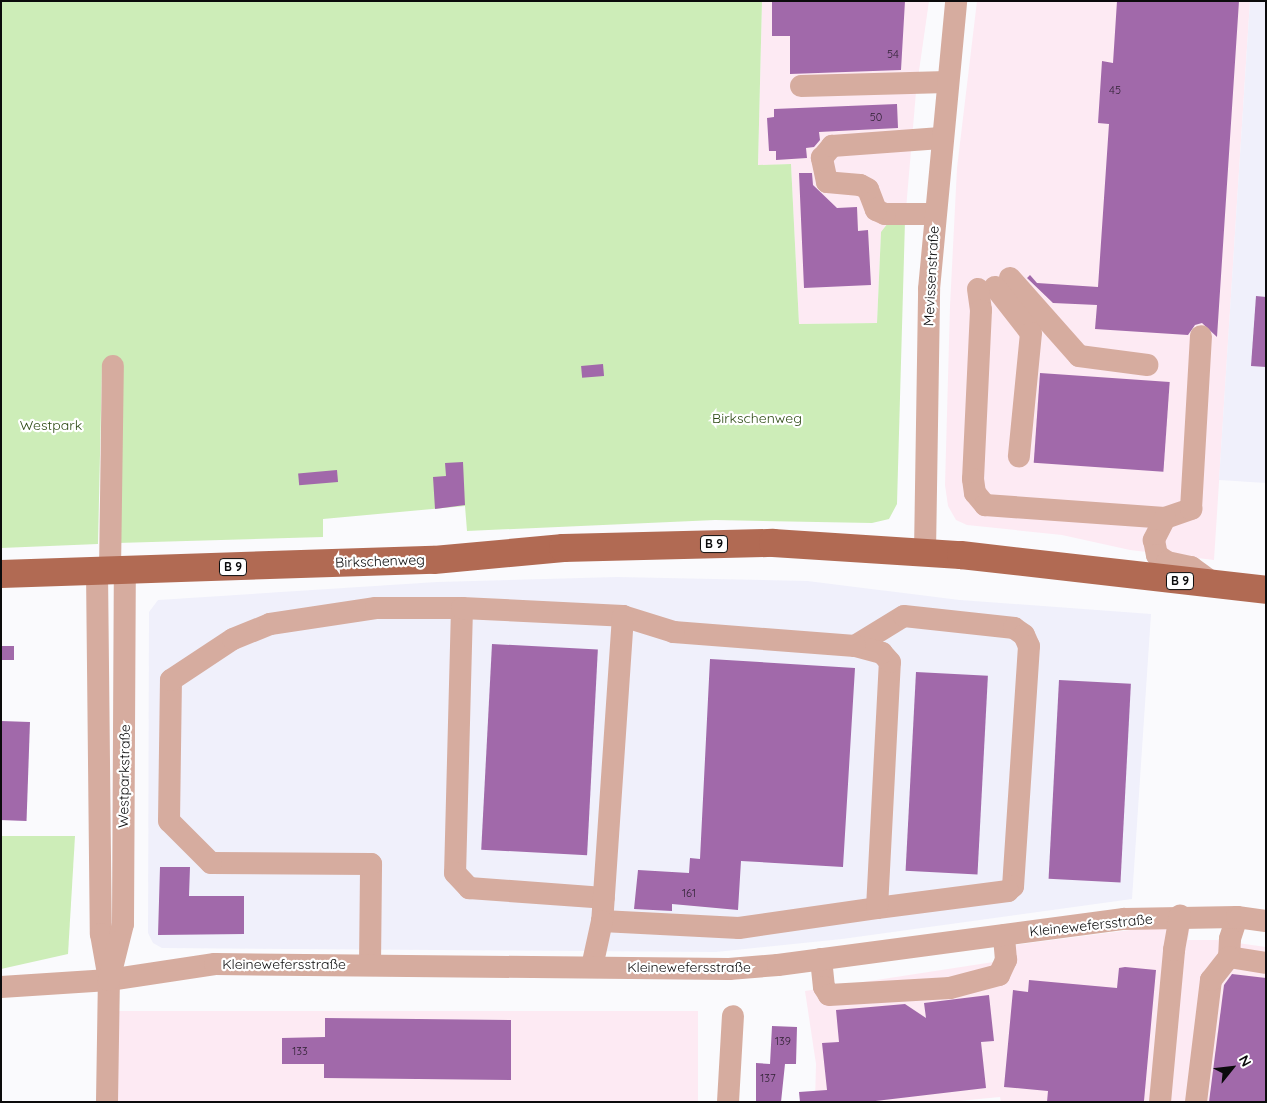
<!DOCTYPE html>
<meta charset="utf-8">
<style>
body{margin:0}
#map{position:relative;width:1267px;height:1103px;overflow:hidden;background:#fafafd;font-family:Quicksand,sans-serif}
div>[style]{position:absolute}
.commercial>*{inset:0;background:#fdeaf3;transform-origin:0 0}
.built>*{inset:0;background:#f0f0fb}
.green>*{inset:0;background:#cdedb8}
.building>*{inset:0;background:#a169aa;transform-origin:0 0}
.minor>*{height:22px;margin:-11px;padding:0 11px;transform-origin:11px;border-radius:11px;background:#d6ac9f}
.major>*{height:28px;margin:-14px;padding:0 14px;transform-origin:14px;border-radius:14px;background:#b16a53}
span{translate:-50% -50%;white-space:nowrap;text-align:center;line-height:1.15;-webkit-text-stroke:4.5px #fff;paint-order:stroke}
.number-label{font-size:11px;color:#302234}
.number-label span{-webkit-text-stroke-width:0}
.shield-label span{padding:1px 4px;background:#fff;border:1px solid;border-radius:4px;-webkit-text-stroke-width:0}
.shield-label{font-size:12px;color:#0b0b0c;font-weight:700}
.street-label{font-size:14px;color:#0b0b0c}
.park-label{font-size:14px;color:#2c4913}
.frame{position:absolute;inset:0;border:2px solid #0b0b0c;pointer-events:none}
.north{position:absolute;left:1207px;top:1043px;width:50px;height:50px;-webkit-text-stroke:4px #fff;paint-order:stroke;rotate:61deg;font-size:14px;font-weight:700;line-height:20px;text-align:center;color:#0b0b0c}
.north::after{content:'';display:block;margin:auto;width:18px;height:22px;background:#0b0b0c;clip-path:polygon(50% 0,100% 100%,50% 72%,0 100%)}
</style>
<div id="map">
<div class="commercial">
<div style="clip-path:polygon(762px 1px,929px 1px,916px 92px,905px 221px,881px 232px,877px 323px,799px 324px,791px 164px,758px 166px)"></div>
<div style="clip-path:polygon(977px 1px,1250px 1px,1214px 560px,1130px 550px,1062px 535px,967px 525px,956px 520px,948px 506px,945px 485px,950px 306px,957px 168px)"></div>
<div style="clip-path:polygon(1190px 926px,1188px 940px,1216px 940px,1266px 947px,1266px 1102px,1001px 1102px,1000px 1097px,948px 1102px,815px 1102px,816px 1064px,805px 991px,1013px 959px,1014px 945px,1130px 930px)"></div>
<div style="left:115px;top:1011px;width:583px;height:91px"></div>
</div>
<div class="built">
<div style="clip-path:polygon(1250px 1px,1266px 1px,1266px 483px,1219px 480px)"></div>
<div style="clip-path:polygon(617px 577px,807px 581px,960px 600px,1151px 614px,1132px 899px,842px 939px,716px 952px,162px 948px,153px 943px,148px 933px,149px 612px,158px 600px,437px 582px)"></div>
</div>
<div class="green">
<div style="clip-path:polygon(1px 1px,762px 1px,758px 165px,791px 164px,799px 324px,877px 323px,881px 232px,888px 223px,905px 221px,897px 504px,889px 519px,872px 523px,715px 520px,467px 531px,465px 506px,323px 519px,323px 537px,117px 543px,102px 365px,98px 544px,1px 548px)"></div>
<div style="clip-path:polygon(1px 836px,75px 836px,68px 954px,1px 969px)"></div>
</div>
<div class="building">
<div style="clip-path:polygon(772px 1px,905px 1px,901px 70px,790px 74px,790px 36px,772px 36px)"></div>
<div style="clip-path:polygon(1117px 1px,1239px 1px,1217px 337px,1202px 323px,1195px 325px,1188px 335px,1095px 329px,1097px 305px,1053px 303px,1027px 278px,1030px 275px,1037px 283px,1098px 287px,1109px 124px,1098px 123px,1102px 61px,1113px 63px)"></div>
<div style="clip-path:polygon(897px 104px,898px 128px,819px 132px,820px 140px,814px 147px,806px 148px,807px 158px,776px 160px,776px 151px,769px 151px,767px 118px,774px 117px,774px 109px)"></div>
<div style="clip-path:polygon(799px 173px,812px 173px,813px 185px,837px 208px,857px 207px,858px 231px,868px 230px,871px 285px,804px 288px)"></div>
<div style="clip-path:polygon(1256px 296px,1266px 297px,1266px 367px,1251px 366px)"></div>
<div style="left:603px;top:364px;width:12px;height:22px;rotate:85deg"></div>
<div style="left:1040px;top:373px;width:130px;height:90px;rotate:4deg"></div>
<div style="clip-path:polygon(463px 462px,465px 505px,435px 509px,433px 477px,446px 476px,445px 463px)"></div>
<div style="left:337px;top:470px;width:12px;height:39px;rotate:85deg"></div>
<div style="left:492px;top:644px;width:106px;height:206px;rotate:3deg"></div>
<div style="left:1px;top:646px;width:13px;height:14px"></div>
<div style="clip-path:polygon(710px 659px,855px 668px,843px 867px,741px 861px,738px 910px,672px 904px,672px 911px,634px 909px,638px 870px,689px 873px,690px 858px,700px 859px)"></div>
<div style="left:916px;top:672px;width:72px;height:199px;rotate:3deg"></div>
<div style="left:1059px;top:680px;width:72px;height:199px;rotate:3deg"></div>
<div style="left:1px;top:721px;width:29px;height:99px;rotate:2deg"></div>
<div style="clip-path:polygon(160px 867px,190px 867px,189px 896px,244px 896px,244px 934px,158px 935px)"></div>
<div style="clip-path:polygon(1125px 967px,1156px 970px,1144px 1101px,1047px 1102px,1048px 1091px,1004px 1087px,1013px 990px,1028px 992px,1029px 980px,1117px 988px,1119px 968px)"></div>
<div style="clip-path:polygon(1232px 974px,1266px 978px,1266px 1102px,1209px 1102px,1224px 985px)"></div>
<div style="clip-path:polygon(989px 995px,994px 1041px,981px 1042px,986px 1088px,867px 1102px,800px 1102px,799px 1092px,827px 1090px,822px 1043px,839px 1042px,836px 1010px,905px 1004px,926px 1018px,924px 1003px)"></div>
<div style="clip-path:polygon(325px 1018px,511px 1020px,511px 1080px,324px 1078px,324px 1064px,282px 1064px,282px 1038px,325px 1037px)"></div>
<div style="clip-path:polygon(772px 1026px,797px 1027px,796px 1064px,785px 1064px,781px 1102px,756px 1102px,756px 1063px,770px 1064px)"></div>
</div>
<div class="minor">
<div style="left:801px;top:86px;width:146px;rotate:-1.6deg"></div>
<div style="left:935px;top:214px;width:50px;rotate:180deg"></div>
<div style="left:885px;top:214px;width:10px;rotate:-156deg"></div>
<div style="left:876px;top:210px;width:22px;rotate:-111deg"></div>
<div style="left:868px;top:189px;width:9px;rotate:-153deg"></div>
<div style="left:860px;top:185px;width:33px;rotate:-175deg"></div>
<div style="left:827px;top:182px;width:25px;rotate:-102deg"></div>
<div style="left:822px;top:158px;width:16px;rotate:-50deg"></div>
<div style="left:832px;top:146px;width:109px;rotate:-4.2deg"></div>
<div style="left:1010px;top:278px;width:104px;rotate:48.5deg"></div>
<div style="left:1079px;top:356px;width:69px;rotate:7.5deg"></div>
<div style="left:995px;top:287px;width:58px;rotate:52deg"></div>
<div style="left:1031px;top:333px;width:124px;rotate:95.6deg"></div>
<div style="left:978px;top:289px;width:21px;rotate:82deg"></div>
<div style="left:981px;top:310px;width:169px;rotate:92.7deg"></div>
<div style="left:973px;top:479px;width:14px;rotate:82deg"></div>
<div style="left:975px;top:493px;width:16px;rotate:50deg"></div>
<div style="left:985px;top:505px;width:180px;rotate:4.1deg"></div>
<div style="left:1165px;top:518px;width:28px;rotate:-19deg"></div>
<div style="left:1191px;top:509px;width:173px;rotate:-86.7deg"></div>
<div style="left:1165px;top:518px;width:25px;rotate:117deg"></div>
<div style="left:1154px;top:540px;width:15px;rotate:79deg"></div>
<div style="left:1157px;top:555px;width:12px;rotate:35deg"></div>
<div style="left:1167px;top:562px;width:25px;rotate:12deg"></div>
<div style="left:1191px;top:567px;width:31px;rotate:36deg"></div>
<div style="left:925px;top:552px;width:263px;rotate:-89.1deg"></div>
<div style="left:929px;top:289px;width:289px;rotate:-84.6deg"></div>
<div style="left:97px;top:571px;width:363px;rotate:89.4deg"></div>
<div style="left:101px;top:934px;width:39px;rotate:80deg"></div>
<div style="left:110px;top:571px;width:205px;rotate:-89.2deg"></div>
<div style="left:462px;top:608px;width:265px;rotate:91.5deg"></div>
<div style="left:455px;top:873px;width:21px;rotate:47deg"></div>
<div style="left:469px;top:888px;width:135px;rotate:4.2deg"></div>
<div style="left:855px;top:646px;width:57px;rotate:-31.5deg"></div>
<div style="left:904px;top:616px;width:111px;rotate:6.2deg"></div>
<div style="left:1014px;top:628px;width:12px;rotate:35deg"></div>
<div style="left:1024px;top:635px;width:12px;rotate:66deg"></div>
<div style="left:1029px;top:646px;width:241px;rotate:93.8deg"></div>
<div style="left:1013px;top:886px;width:7px;rotate:135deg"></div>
<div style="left:1008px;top:891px;width:132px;rotate:172.6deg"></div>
<div style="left:1237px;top:917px;width:23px;rotate:108deg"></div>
<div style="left:1230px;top:939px;width:18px;rotate:93deg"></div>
<div style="left:1229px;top:957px;width:37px;rotate:9deg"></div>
<div style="left:602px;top:921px;width:137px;rotate:2.9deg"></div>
<div style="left:739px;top:928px;width:139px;rotate:-8.2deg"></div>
<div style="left:877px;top:908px;width:246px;rotate:-87deg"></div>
<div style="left:890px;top:662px;width:12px;rotate:-132deg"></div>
<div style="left:882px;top:653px;width:28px;rotate:-165deg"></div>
<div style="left:855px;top:646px;width:182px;rotate:-175.6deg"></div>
<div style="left:674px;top:632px;width:53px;rotate:-162.6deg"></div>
<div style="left:821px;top:959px;width:28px;rotate:84deg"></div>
<div style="left:824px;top:987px;width:9px;rotate:58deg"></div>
<div style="left:829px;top:995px;width:121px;rotate:-3.3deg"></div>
<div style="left:950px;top:988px;width:51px;rotate:-14.9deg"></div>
<div style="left:999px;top:975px;width:17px;rotate:-65deg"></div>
<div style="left:1006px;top:960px;width:25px;rotate:-95deg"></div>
<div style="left:370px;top:965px;width:101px;rotate:-89.4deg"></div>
<div style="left:371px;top:864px;width:160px;rotate:-179.6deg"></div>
<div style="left:211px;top:863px;width:59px;rotate:-135deg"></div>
<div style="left:169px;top:821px;width:141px;rotate:-89.2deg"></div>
<div style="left:171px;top:680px;width:74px;rotate:-33.5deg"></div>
<div style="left:233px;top:639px;width:40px;rotate:-22deg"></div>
<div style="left:270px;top:624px;width:107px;rotate:-8.6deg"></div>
<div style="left:376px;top:608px;width:86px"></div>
<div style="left:462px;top:608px;width:161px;rotate:2.8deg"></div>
<div style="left:623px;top:616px;width:306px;rotate:93.9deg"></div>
<div style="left:602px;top:921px;width:47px;rotate:102.3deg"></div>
<div style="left:1px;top:987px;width:108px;rotate:-3.7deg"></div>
<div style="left:109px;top:980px;width:107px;rotate:-8.6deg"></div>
<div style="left:215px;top:964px;width:514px;rotate:0.56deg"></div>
<div style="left:729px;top:969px;width:49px;rotate:-4.7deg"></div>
<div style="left:778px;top:965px;width:349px;rotate:-7.6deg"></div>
<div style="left:1124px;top:919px;width:113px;rotate:-1deg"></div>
<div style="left:1237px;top:917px;width:29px;rotate:8deg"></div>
<div style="left:107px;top:1102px;width:122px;rotate:-89.1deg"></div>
<div style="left:109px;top:980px;width:58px;rotate:-76deg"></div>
<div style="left:123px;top:924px;width:353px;rotate:-89.7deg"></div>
<div style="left:728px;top:1102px;width:86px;rotate:-86.7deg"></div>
<div style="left:1160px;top:1102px;width:153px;rotate:-84.7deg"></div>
<div style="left:1174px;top:950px;width:35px;rotate:-80deg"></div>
<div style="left:1196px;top:1102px;width:123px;rotate:-83deg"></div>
<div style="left:1211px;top:980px;width:29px;rotate:-52deg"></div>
</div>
<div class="major">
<div style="left:1px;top:574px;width:433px;rotate:-1.9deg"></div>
<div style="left:434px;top:560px;width:130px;rotate:-5.3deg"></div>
<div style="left:563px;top:548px;width:210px;rotate:-1.4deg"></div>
<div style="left:773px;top:543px;width:188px;rotate:3.7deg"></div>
<div style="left:961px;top:555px;width:307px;rotate:6.5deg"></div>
</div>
<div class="number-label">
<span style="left:893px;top:54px">54</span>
<span style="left:1115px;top:90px">45</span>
<span style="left:876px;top:117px">50</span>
<span style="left:689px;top:893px">161</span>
<span style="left:783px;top:1041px">139</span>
<span style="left:300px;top:1051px">133</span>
<span style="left:768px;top:1078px">137</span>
</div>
<div class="shield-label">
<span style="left:714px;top:544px">B 9</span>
<span style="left:233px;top:567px">B 9</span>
<span style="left:1180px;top:581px">B 9</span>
</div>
<div class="street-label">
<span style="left:931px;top:276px;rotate:-87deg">Mevissenstraße</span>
<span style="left:380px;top:561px;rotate:-2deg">Birkschenweg</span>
<span style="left:124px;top:776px;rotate:-89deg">Westparkstraße</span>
<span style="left:1091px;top:925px;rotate:-6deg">Kleinewefersstraße</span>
<span style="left:284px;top:964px">Kleinewefersstraße</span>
<span style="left:689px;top:967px">Kleinewefersstraße</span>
</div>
<div class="park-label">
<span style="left:757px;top:418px">Birkschenweg</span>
<span style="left:51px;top:425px">Westpark</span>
</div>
<div class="frame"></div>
<div class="north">N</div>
</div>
